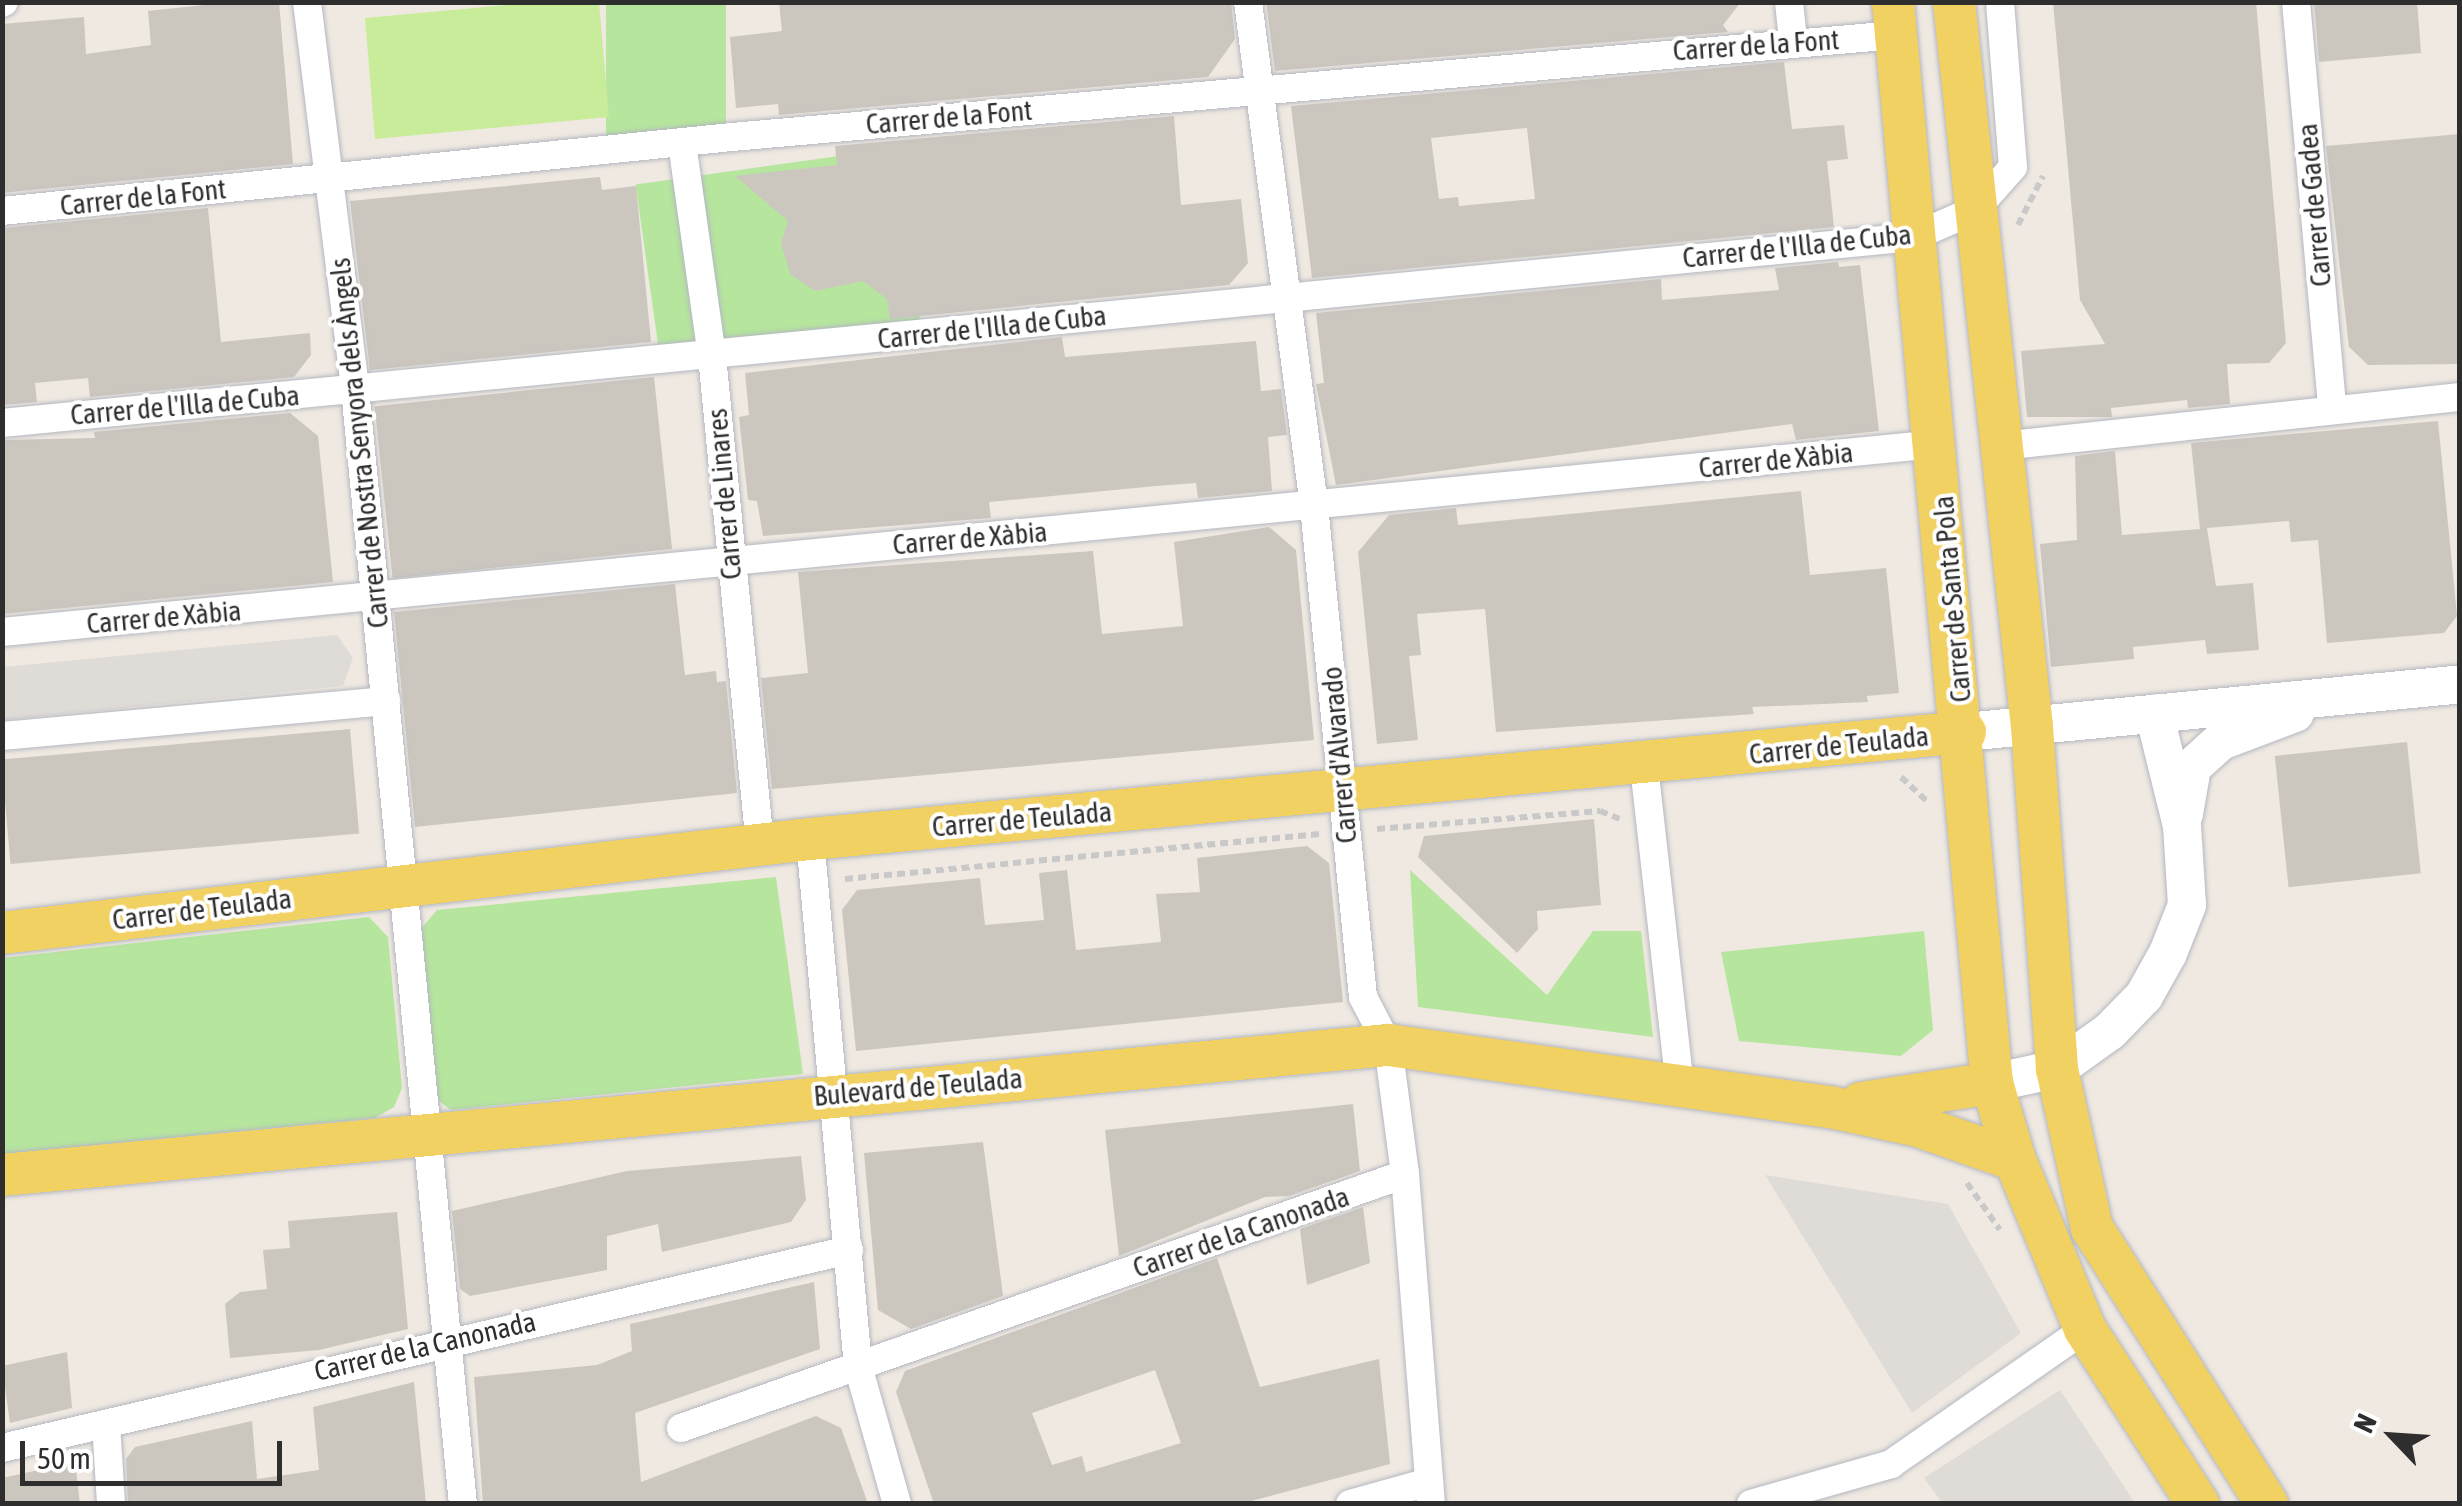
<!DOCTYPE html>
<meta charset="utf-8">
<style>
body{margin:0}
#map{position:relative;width:2462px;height:1506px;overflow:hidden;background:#efe9e1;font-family:"Asap Condensed",sans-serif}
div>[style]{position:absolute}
.green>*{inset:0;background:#b6e59e;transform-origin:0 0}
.pitch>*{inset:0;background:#c9ec9a}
.plaza>*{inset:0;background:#dfdcd8}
.building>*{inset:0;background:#cbc7bf;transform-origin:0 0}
.path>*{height:6px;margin-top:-3px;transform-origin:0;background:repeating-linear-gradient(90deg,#c9c9c9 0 8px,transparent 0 13px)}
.roads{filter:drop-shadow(0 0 2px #b4b7c1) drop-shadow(0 0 2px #b4b7c1)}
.street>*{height:28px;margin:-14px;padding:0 14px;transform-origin:14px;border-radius:14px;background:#fff}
.secondary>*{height:38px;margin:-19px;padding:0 19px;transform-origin:19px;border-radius:19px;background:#fff}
.primary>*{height:42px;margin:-21px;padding:0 21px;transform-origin:21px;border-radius:21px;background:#f2d163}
span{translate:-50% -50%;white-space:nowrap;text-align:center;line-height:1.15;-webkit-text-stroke:8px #fff;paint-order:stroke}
.street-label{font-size:28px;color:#2e2e2e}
.frame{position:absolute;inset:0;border:5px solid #2e2e2e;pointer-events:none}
.north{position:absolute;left:2342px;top:1386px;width:100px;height:100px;-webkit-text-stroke:8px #fff;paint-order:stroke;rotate:295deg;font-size:28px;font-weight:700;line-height:40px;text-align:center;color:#2e2e2e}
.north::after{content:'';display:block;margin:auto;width:35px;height:45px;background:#2e2e2e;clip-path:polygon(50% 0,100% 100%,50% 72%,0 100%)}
.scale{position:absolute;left:20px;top:1441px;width:262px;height:45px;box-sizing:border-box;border:5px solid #2e2e2e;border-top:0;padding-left:12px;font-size:30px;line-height:35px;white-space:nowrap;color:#2e2e2e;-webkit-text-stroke:8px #fff;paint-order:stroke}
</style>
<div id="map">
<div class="green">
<div style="left:606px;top:3px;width:120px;height:138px"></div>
<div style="left:896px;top:148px;width:183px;height:263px;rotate:82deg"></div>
<div style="clip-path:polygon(1410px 870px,1547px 995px,1593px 931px,1641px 931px,1653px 1037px,1418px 1007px)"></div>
<div style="clip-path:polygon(776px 877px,803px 1074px,451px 1110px,435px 1098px,415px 936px,437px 910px)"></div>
<div style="clip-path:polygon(369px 917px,388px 937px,402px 1088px,394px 1107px,375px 1118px,3px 1154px,2px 958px)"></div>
<div style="clip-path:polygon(1924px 931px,1933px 1030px,1901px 1056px,1739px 1041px,1721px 952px)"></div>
</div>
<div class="pitch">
<div style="clip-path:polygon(540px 2px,599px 3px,609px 117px,375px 139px,365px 18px)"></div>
</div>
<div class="plaza">
<div style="clip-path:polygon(337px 635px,353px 658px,343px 686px,3px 720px,3px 667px)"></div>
<div style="clip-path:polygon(1765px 1175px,1948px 1204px,2021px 1333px,1912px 1413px)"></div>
<div style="clip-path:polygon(2060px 1390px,2135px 1503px,1942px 1503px,1924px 1478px)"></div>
</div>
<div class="building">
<div style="clip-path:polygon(232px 2px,279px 2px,293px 164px,2px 193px,2px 24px,84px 17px,86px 54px,151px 45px,148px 11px)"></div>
<div style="clip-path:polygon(779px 2px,1231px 2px,1235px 39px,1208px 77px,779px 115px,778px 104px,736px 108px,730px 37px,782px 31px)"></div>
<div style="clip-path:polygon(1266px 2px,1741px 2px,1723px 25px,1728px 32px,1275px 71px)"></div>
<div style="clip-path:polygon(2053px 2px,2256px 2px,2286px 343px,2269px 363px,2227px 364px,2230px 404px,2188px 408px,2187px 400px,2111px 408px,2112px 417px,2027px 417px,2021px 351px,2105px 344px,2080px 300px)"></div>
<div style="clip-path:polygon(2314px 2px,2417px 2px,2421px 53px,2319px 62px)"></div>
<div style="clip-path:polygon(evenodd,1784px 62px,1792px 129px,1844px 125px,1848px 159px,1827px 161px,1834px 227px,1312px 278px,1291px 106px,1784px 62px,1527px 128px,1535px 199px,1459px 206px,1458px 197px,1439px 199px,1431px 138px,1527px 128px)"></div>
<div style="clip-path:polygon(1174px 116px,1181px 205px,1241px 199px,1248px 263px,1229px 285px,890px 319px,887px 299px,863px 281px,815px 291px,790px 274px,781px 243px,788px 221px,735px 176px,837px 165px,835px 146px)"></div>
<div style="clip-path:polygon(2460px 134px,2460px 364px,2368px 365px,2349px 347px,2326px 146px)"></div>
<div style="clip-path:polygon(600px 177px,602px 190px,636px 186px,651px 342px,370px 370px,350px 201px)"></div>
<div style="clip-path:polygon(208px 208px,221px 342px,310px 333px,311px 355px,294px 377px,90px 397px,88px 378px,35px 383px,37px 402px,2px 405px,2px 228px)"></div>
<div style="clip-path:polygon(1838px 262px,1839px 267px,1860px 265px,1879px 431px,1796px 440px,1792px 424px,1336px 485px,1316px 384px,1324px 383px,1316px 313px,1661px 279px,1662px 300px,1779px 290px,1775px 268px)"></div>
<div style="clip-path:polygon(1062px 337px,1065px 357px,1256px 341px,1261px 391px,1281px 389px,1287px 435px,1268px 437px,1272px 491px,1198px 498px,1196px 483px,1156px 486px,989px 502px,991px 518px,763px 536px,757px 501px,748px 500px,739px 417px,749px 415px,745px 373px)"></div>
<div style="left:654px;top:377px;width:173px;height:281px;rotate:84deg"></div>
<div style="clip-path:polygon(290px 413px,318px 436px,333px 582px,2px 614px,2px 440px,95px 438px,94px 432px)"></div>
<div style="clip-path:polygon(2438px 421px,2457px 616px,2444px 633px,2327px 643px,2318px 540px,2291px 542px,2289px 521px,2207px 528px,2216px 586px,2253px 583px,2259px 650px,2207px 654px,2205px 640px,2133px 647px,2134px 659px,2051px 667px,2040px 544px,2077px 540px,2075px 456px,2115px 451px,2122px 535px,2200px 529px,2191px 443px)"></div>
<div style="clip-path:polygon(1801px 491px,1810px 575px,1886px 568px,1899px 693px,1867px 696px,1868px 702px,1752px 707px,1754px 714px,1496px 732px,1485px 609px,1417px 614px,1421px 655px,1409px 656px,1418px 740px,1377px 744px,1358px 552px,1389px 515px,1456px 508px,1458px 525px)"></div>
<div style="clip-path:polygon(1269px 527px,1296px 550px,1314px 740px,772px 789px,761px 678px,808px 673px,798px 572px,1093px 551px,1102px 634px,1183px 626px,1174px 542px)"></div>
<div style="clip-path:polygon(675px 584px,685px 675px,716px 671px,717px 682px,726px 681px,737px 793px,415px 827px,394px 612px)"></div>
<div style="left:350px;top:729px;width:105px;height:350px;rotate:85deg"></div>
<div style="left:2407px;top:742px;width:132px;height:133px;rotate:84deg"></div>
<div style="clip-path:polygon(1594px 819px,1601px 905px,1537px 911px,1538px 929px,1517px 953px,1418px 857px,1424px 836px)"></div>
<div style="clip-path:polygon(1307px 846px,1329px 863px,1343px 1002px,856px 1051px,842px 910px,857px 890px,980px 878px,985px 925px,1044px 920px,1039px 873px,1067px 870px,1076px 950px,1161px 942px,1156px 894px,1200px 892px,1197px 858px)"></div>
<div style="clip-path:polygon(1353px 1104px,1360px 1171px,1289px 1196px,1265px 1197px,1119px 1256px,1105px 1130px)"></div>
<div style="clip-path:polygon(983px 1142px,1003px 1296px,911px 1329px,878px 1310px,864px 1153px)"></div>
<div style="clip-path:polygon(801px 1156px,806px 1200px,791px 1222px,662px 1252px,658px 1224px,607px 1236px,607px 1270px,470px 1296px,460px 1289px,452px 1211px,627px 1171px)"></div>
<div style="clip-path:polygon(1363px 1207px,1370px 1263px,1307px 1285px,1300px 1229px)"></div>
<div style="clip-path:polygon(397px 1212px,408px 1329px,319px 1350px,230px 1358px,225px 1304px,240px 1292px,267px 1289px,263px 1250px,290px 1248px,288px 1221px)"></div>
<div style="clip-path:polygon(evenodd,1217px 1258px,1260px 1387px,1379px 1359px,1390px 1464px,1240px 1504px,934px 1504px,896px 1392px,905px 1371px,1217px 1258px,1155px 1370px,1181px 1443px,1086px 1472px,1082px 1456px,1052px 1465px,1032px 1413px,1155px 1370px)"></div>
<div style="clip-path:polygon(814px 1282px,820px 1349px,635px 1413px,641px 1482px,816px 1416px,841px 1428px,868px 1504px,483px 1504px,474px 1377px,597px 1365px,632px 1351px,630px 1324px)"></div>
<div style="clip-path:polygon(67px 1352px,72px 1408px,10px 1423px,2px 1366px)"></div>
<div style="clip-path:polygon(414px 1382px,426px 1504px,128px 1504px,126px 1459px,135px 1447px,252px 1421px,257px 1479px,319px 1470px,313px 1407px)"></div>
<div style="clip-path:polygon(75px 1462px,80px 1504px,2px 1504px,2px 1478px)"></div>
</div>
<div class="path">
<div style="left:2018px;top:225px;width:55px;rotate:-63deg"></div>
<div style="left:1901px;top:777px;width:35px;rotate:43deg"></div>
<div style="left:1377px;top:829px;width:224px;rotate:-4.6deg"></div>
<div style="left:1600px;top:811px;width:24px;rotate:22deg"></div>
<div style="left:845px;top:879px;width:477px;rotate:-5.4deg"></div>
<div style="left:1967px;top:1183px;width:57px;rotate:54.9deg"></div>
</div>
<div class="roads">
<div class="street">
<div style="left:307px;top:2px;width:390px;rotate:82.9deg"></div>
<div style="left:355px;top:389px;width:1120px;rotate:84.47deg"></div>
<div style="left:1248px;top:2px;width:508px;rotate:82.54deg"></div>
<div style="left:1314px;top:506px;width:493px;rotate:84.3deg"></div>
<div style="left:1363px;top:997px;width:54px;rotate:62.5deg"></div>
<div style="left:1388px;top:1045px;width:130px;rotate:82.5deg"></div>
<div style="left:1405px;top:1174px;width:331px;rotate:85.5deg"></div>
<div style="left:1789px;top:2px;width:39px;rotate:84deg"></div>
<div style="left:2296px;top:2px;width:407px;rotate:84.9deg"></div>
<div style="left:2px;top:3px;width:2px;rotate:-27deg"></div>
<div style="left:682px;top:143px;width:215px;rotate:82deg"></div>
<div style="left:712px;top:356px;width:492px;rotate:84.4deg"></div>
<div style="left:2px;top:211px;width:734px;rotate:-5.79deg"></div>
<div style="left:732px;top:137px;width:1168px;rotate:-5.01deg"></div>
<div style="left:2px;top:423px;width:1920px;rotate:-5.56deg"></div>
<div style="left:1913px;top:237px;width:68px;rotate:-23.5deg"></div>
<div style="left:1975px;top:210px;width:57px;rotate:-48.5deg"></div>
<div style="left:2013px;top:167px;width:166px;rotate:-94.5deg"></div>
<div style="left:2001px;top:446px;width:462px;rotate:-6.1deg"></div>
<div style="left:2px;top:632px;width:1945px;rotate:-5.55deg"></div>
<div style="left:2px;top:736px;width:386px;rotate:-5.2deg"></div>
<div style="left:1644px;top:766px;width:321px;rotate:83.6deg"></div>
<div style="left:810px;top:839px;width:529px;rotate:84.8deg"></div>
<div style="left:858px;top:1366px;width:143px;rotate:74.2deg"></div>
<div style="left:106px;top:1424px;width:80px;rotate:86.4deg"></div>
<div style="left:681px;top:1428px;width:767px;rotate:-19.33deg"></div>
<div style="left:2px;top:1448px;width:870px;rotate:-13.16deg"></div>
<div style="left:1350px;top:1504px;width:82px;rotate:-15.6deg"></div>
<div style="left:1751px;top:1504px;width:146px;rotate:-15.9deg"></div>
<div style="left:1891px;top:1464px;width:236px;rotate:-34.8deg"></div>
</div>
<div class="secondary">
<div style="left:1965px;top:732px;width:497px;rotate:-5.5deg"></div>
<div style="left:2184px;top:814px;width:48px;rotate:-80.3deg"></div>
<div style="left:2192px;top:767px;width:39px;rotate:-42deg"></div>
<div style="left:2221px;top:741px;width:79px;rotate:-20.7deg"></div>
<div style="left:1992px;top:1083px;width:66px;rotate:-12.2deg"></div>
<div style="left:2057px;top:1069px;width:65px;rotate:-35.6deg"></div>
<div style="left:2110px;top:1031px;width:49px;rotate:-45.8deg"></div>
<div style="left:2144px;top:996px;width:49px;rotate:-60.8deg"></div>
<div style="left:2168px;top:953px;width:52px;rotate:-68.4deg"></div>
<div style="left:2187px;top:905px;width:79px;rotate:-93.6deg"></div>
<div style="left:2182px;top:826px;width:116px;rotate:-103.9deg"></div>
</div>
<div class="primary">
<div style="left:1893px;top:2px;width:1086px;rotate:84.77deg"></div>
<div style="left:1992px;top:1083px;width:80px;rotate:73.4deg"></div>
<div style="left:2015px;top:1160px;width:183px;rotate:67.5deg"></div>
<div style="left:2085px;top:1329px;width:208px;rotate:57.1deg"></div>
<div style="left:1954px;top:2px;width:729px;rotate:83.86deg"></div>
<div style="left:2032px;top:727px;width:343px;rotate:85.8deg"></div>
<div style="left:2057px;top:1069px;width:163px;rotate:77.6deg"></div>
<div style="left:2092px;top:1228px;width:327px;rotate:57.6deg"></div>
<div style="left:2px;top:933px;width:813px;rotate:-6.64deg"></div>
<div style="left:810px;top:839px;width:1160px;rotate:-5.29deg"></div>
<div style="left:1861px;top:1103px;width:133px;rotate:-8.7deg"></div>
<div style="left:2px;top:1175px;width:1392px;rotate:-5.36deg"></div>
<div style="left:1388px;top:1045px;width:446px;rotate:8deg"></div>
<div style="left:1830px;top:1107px;width:87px;rotate:12deg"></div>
<div style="left:1915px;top:1125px;width:106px;rotate:19.3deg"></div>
</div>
</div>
<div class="street-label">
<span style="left:1756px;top:45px;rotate:-4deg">Carrer de la Font</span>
<span style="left:949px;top:117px;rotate:-5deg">Carrer de la Font</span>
<span style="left:143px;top:197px;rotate:-6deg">Carrer de la Font</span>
<span style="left:2314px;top:205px;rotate:-95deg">Carrer de Gadea</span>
<span style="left:1797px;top:246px;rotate:-6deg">Carrer de l'Illa de Cuba</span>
<span style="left:992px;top:327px;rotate:-6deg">Carrer de l'Illa de Cuba</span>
<span style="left:185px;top:405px;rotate:-5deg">Carrer de l'Illa de Cuba</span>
<span style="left:359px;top:443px;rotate:-96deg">Carrer de Nostra Senyora dels Àngels</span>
<span style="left:1776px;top:460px;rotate:-6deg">Carrer de Xàbia</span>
<span style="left:724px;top:494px;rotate:-95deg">Carrer de Linares</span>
<span style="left:970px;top:538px;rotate:-5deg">Carrer de Xàbia</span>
<span style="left:1952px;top:599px;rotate:-95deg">Carrer de Santa Pola</span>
<span style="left:164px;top:617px;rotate:-5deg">Carrer de Xàbia</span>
<span style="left:1839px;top:745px;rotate:-6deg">Carrer de Teulada</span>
<span style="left:1339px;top:755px;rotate:-95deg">Carrer d'Alvarado</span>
<span style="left:1022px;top:819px;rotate:-5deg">Carrer de Teulada</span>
<span style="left:202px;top:909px;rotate:-7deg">Carrer de Teulada</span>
<span style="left:918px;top:1087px;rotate:-5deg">Bulevard de Teulada</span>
<span style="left:1241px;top:1232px;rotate:-19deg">Carrer de la Canonada</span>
<span style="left:425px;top:1346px;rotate:-13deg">Carrer de la Canonada</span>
</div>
<div class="frame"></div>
<div class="north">N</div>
<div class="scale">50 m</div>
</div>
